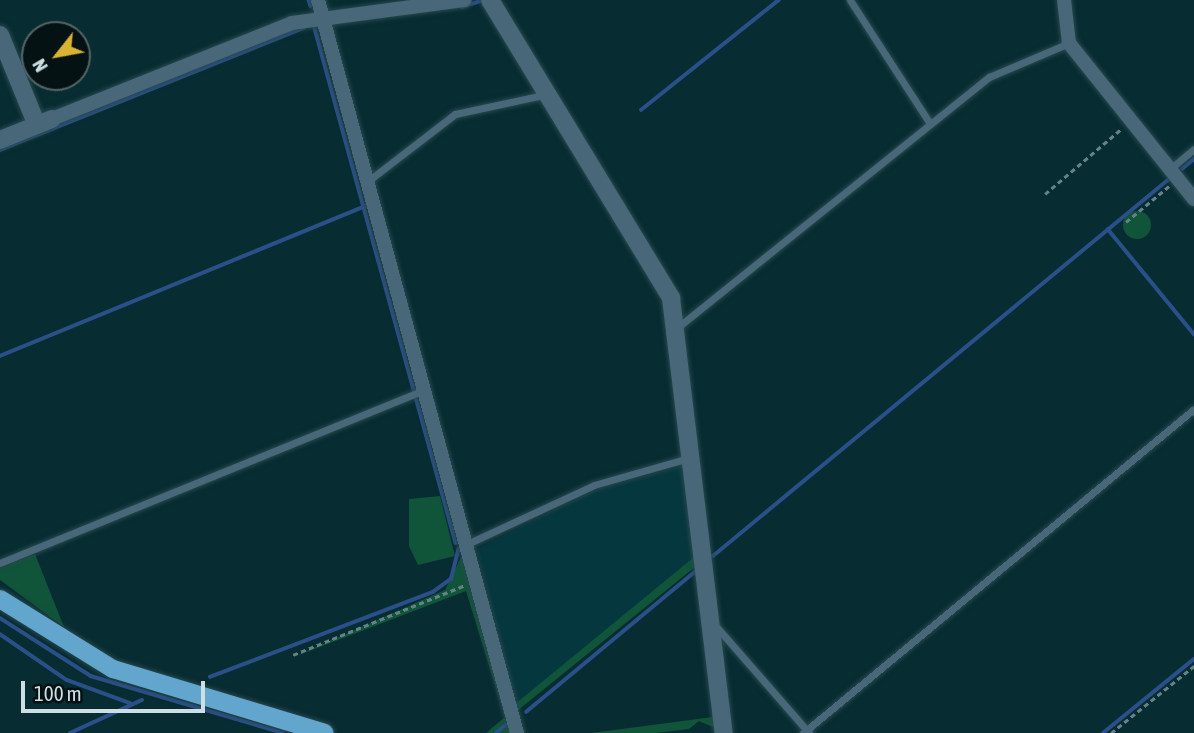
<!DOCTYPE html>
<style>
body{margin:0}
#map{position:relative;width:1194px;height:733px;overflow:hidden;background:#072c32;font-family:"Asap Condensed",sans-serif}
div>[style]{position:absolute}
.built>*{inset:0;background:#05373f}
.green>*{inset:0;background:#10543a}
.round{border-radius:50%}
.stream>*{height:3.5px;margin:-1.75px;padding:0 1.75px;transform-origin:1.75px;border-radius:1.75px;background:#2b5089}
.path>*{height:2.5px;margin-top:-1.25px;transform-origin:0;background:repeating-linear-gradient(90deg,#668287 0 5px,transparent 0 8.5px)}
.roads{filter:drop-shadow(0 0 2px #27494e) drop-shadow(0 0 2px #27494e)}
.service>*{height:7px;margin:-3.5px;padding:0 3.5px;transform-origin:3.5px;border-radius:3.5px;background:#486779}
.minor>*{height:14px;margin:-7px;padding:0 7px;transform-origin:7px;border-radius:7px;background:#486779}
.tertiary>*{height:18px;margin:-9px;padding:0 9px;transform-origin:9px;border-radius:9px;background:#486779}
.primary>*{height:18px;margin:-9px;padding:0 9px;transform-origin:9px;border-radius:9px;background:#63a6cd}
span{translate:-50% -50%;white-space:nowrap;text-align:center;line-height:1.15;-webkit-text-stroke:6px #051214;paint-order:stroke}
.north{position:absolute;left:21px;top:21px;width:70px;height:70px;box-sizing:border-box;background:#051214;border:2px solid #556467;border-radius:50%;rotate:239deg;font-size:19px;font-weight:700;line-height:28px;text-align:center;color:#cddfe3}
.north::after{content:'';display:block;margin:auto;width:24px;height:32px;background:#dbb333;clip-path:polygon(50% 0,100% 100%,50% 72%,0 100%)}
.scale{position:absolute;left:21px;top:681px;width:184px;height:32px;box-sizing:border-box;border:4px solid #cddfe3;border-top:0;padding-left:9px;font-size:21px;line-height:24px;white-space:nowrap;color:#cddfe3;-webkit-text-stroke:5px #051214;paint-order:stroke}
</style>
<div id="map">
<div class="built">
<div style="clip-path:polygon(681px 466px,694px 557px,515px 704px,477px 549px,594px 490px)"></div>
</div>
<div class="green">
<div class="round" style="left:1123px;top:211px;width:28px;height:28px"></div>
<div style="clip-path:polygon(440px 496px,455px 556px,418px 565px,409px 546px,409px 499px)"></div>
<div style="clip-path:polygon(463px 553px,512px 733px,486px 733px,505px 717px,466px 591px,291px 658px,445px 590px)"></div>
<div style="clip-path:polygon(35px 554px,64px 627px,0 580px,0 568px)"></div>
<div style="clip-path:polygon(694px 557px,695px 567px,517px 711px,515px 704px)"></div>
<div style="clip-path:polygon(713px 717px,715px 728px,699px 721px,689px 729px,656px 733px,591px 733px)"></div>
</div>
<div class="stream">
<div style="left:309px;top:0;width:6px;rotate:72deg"></div>
<div style="left:462px;top:7px;width:22px;rotate:-18deg"></div>
<div style="left:314px;top:25px;width:537px;rotate:74.67deg"></div>
<div style="left:641px;top:110px;width:176px;rotate:-38.6deg"></div>
<div style="left:0;top:150px;width:327px;rotate:-21.9deg"></div>
<div style="left:1182px;top:169px;width:16px;rotate:-40deg"></div>
<div style="left:1108px;top:229px;width:136px;rotate:50.7deg"></div>
<div style="left:0;top:356px;width:395px;rotate:-22.3deg"></div>
<div style="left:713px;top:556px;width:590px;rotate:-39.57deg"></div>
<div style="left:0;top:618px;width:108px;rotate:32.5deg"></div>
<div style="left:91px;top:676px;width:200px;rotate:16.5deg"></div>
<div style="left:0;top:634px;width:81px;rotate:34.5deg"></div>
<div style="left:67px;top:680px;width:67px;rotate:20.1deg"></div>
<div style="left:210px;top:677px;width:239px;rotate:-20.9deg"></div>
<div style="left:433px;top:592px;width:22px;rotate:-36deg"></div>
<div style="left:451px;top:579px;width:30px;rotate:-76deg"></div>
<div style="left:526px;top:712px;width:221px;rotate:-39.7deg"></div>
<div style="left:70px;top:733px;width:79px;rotate:-24.6deg"></div>
<div style="left:496px;top:733px;width:14px;rotate:-39deg"></div>
<div style="left:1103px;top:733px;width:117px;rotate:-39.1deg"></div>
</div>
<div class="path">
<div style="left:1045px;top:194px;width:100px;rotate:-40.5deg"></div>
<div style="left:1126px;top:222px;width:56px;rotate:-39.9deg"></div>
<div style="left:293px;top:655px;width:186px;rotate:-22.1deg"></div>
<div style="left:1111px;top:733px;width:107px;rotate:-38.9deg"></div>
</div>
<div class="roads">
<div class="service">
<div style="left:850px;top:0;width:145px;rotate:57.1deg"></div>
<div style="left:1170px;top:169px;width:31px;rotate:-40deg"></div>
<div style="left:368px;top:181px;width:110px;rotate:-37.6deg"></div>
<div style="left:455px;top:114px;width:91px;rotate:-12.1deg"></div>
<div style="left:678px;top:327px;width:399px;rotate:-38.8deg"></div>
<div style="left:989px;top:77px;width:87px;rotate:-23deg"></div>
<div style="left:467px;top:544px;width:140px;rotate:-24.9deg"></div>
<div style="left:594px;top:485px;width:99px;rotate:-15.9deg"></div>
<div style="left:0;top:563px;width:457px;rotate:-22.2deg"></div>
<div style="left:714px;top:624px;width:145px;rotate:48.9deg"></div>
<div style="left:803px;top:733px;width:508px;rotate:-39.65deg"></div>
</div>
<div class="minor">
<div style="left:318px;top:0;width:760px;rotate:74.81deg"></div>
<div style="left:1064px;top:0;width:43px;rotate:83.4deg"></div>
<div style="left:1069px;top:43px;width:200px;rotate:51.3deg"></div>
<div style="left:52px;top:119px;width:258px;rotate:-21.8deg"></div>
<div style="left:292px;top:23px;width:174px;rotate:-7.6deg"></div>
</div>
<div class="tertiary">
<div style="left:490px;top:0;width:349px;rotate:58.7deg"></div>
<div style="left:671px;top:298px;width:438px;rotate:83.1deg"></div>
<div style="left:0;top:35px;width:97px;rotate:67.7deg"></div>
<div style="left:0;top:140px;width:56px;rotate:-22deg"></div>
</div>
<div class="primary">
<div style="left:0;top:599px;width:133px;rotate:31.8deg"></div>
<div style="left:113px;top:669px;width:221px;rotate:16.8deg"></div>
</div>
</div>
<div class="north">N</div>
<div class="scale">100 m</div>
</div>
